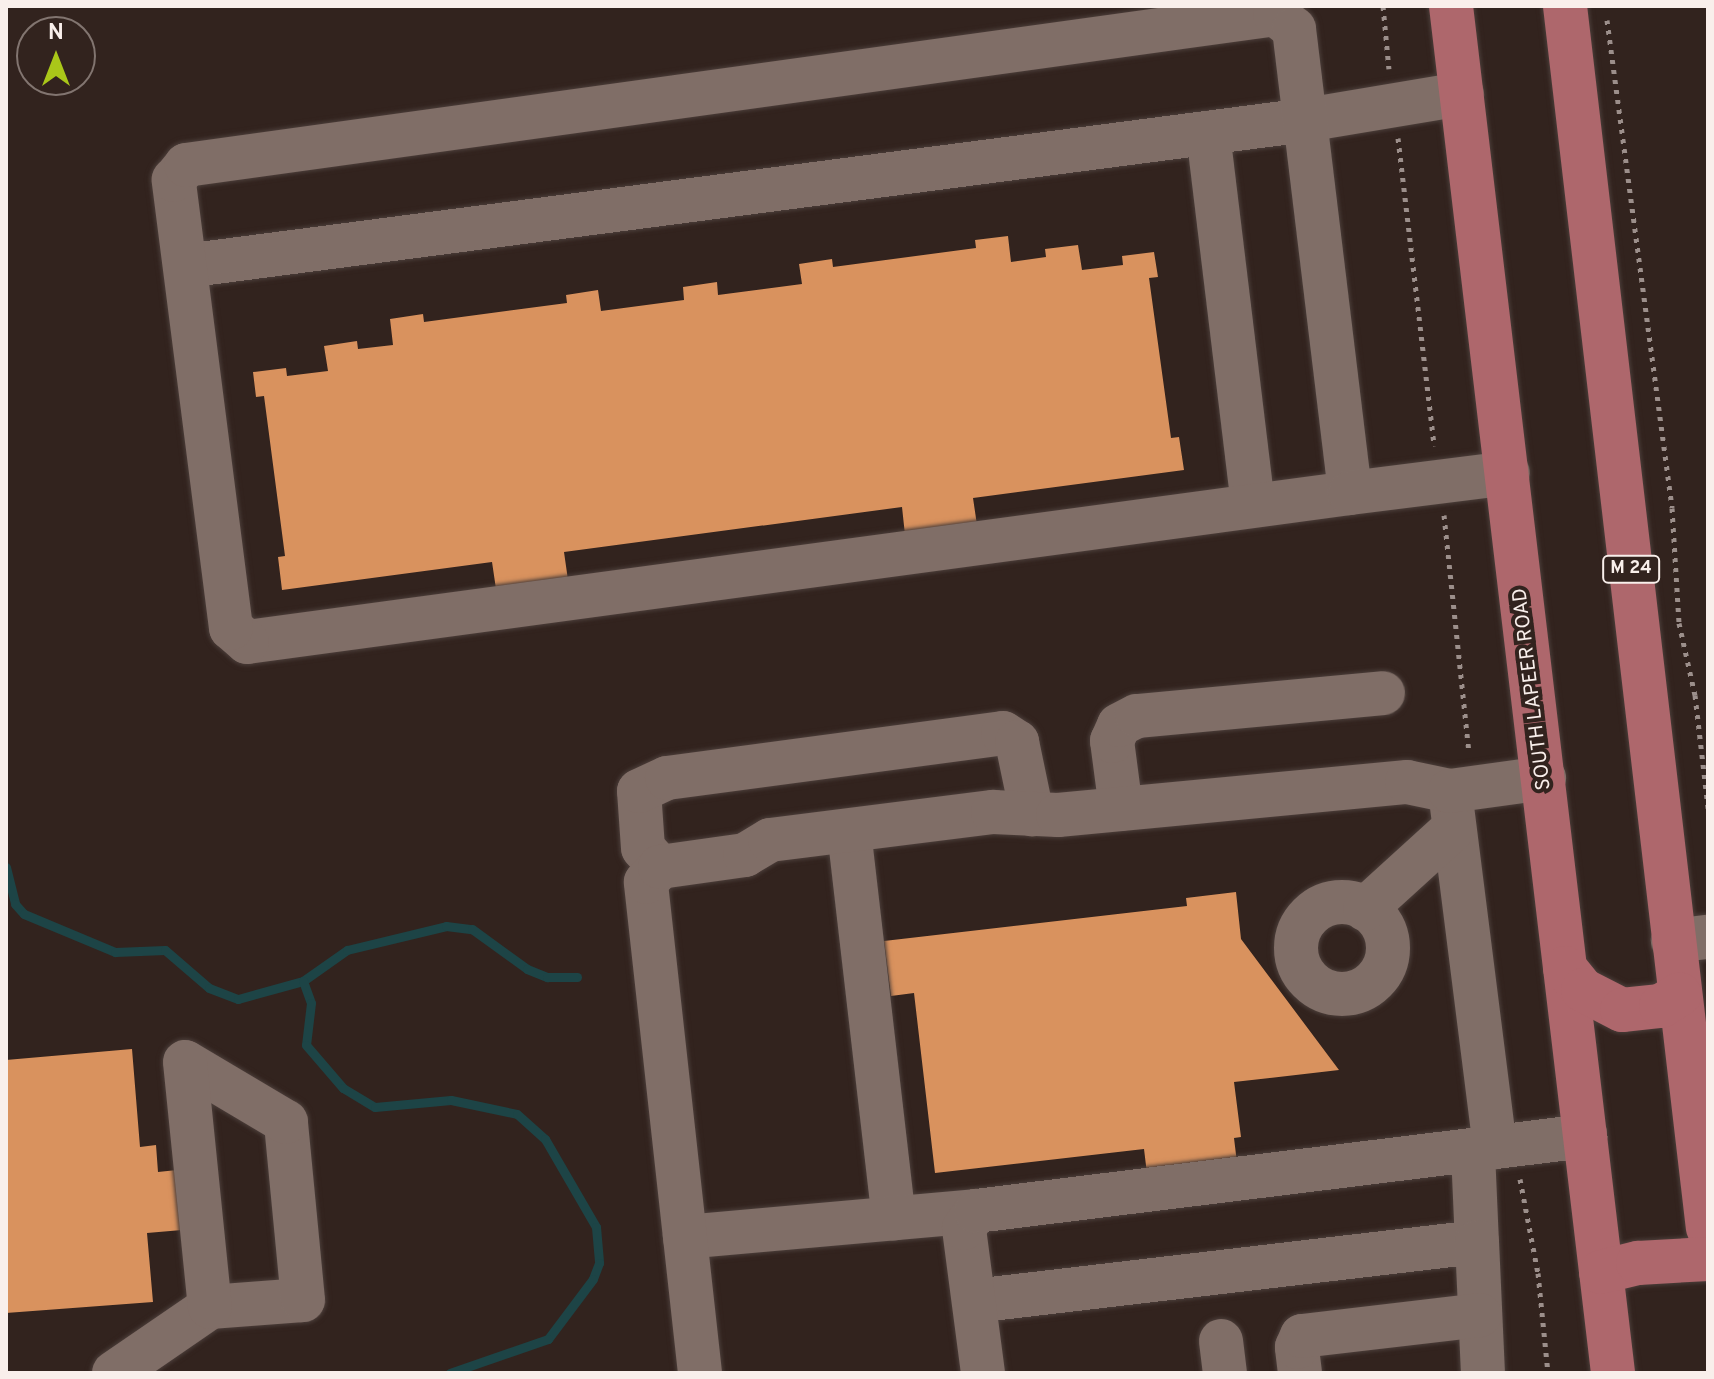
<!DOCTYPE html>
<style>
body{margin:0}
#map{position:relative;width:1714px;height:1379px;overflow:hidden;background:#32231e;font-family:Overpass,sans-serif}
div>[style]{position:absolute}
.stream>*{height:9px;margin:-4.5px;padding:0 4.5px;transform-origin:4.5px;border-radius:4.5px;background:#1d4446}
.building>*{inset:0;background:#d9925e}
.path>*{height:5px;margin-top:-2.5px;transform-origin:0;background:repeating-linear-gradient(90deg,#9c8f8b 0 4px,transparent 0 10px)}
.roads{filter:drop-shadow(0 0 2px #4b3e3a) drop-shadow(0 0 2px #4b3e3a)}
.minor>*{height:44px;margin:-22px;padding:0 22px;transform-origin:22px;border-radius:22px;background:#806e67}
.minor>.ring{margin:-22px;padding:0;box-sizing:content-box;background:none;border:44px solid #806e67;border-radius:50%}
.major>*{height:44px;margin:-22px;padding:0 22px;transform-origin:22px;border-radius:22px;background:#ae676c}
span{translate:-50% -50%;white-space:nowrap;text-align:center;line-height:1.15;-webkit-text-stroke:8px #32231e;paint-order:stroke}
.shield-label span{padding:2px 6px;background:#32231e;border:2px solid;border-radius:6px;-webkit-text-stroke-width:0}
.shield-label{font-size:18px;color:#f9efeb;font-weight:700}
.street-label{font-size:20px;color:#f9efeb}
.frame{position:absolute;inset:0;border:8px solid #f9efeb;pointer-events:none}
.north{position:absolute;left:16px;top:16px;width:80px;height:80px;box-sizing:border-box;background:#32231e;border:2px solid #827570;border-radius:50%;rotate:0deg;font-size:22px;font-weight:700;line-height:32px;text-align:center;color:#f9efeb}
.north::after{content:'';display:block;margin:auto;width:28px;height:36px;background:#aac719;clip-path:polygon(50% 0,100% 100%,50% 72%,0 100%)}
</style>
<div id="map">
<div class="stream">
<div style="left:6px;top:867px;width:38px;rotate:76deg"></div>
<div style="left:15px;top:904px;width:13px;rotate:48deg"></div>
<div style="left:24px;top:914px;width:99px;rotate:22.7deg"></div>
<div style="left:115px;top:952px;width:50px;rotate:-2.3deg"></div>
<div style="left:165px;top:950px;width:58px;rotate:40.8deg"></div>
<div style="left:209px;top:988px;width:31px;rotate:21deg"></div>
<div style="left:238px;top:999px;width:67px;rotate:-15.5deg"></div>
<div style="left:303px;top:981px;width:54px;rotate:-35.2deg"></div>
<div style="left:347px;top:950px;width:102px;rotate:-13.6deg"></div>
<div style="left:446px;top:926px;width:26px;rotate:7deg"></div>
<div style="left:472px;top:929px;width:68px;rotate:36deg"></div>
<div style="left:527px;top:969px;width:22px;rotate:22deg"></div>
<div style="left:547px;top:977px;width:30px"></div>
<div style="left:303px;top:981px;width:23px;rotate:70deg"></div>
<div style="left:311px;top:1003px;width:42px;rotate:96.8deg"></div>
<div style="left:306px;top:1045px;width:57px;rotate:49.3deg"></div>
<div style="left:343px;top:1088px;width:37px;rotate:31deg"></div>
<div style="left:375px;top:1107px;width:76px;rotate:-5.3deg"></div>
<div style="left:451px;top:1100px;width:67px;rotate:12deg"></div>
<div style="left:517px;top:1114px;width:38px;rotate:42deg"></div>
<div style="left:545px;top:1139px;width:102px;rotate:59.9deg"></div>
<div style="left:596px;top:1227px;width:36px;rotate:85deg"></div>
<div style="left:599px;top:1263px;width:17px;rotate:111deg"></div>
<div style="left:593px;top:1279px;width:75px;rotate:126.9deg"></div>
<div style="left:548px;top:1339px;width:104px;rotate:160.9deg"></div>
</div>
<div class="building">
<div style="clip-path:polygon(1008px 236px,1011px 262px,1046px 257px,1045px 249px,1078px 245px,1082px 270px,1123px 265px,1122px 256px,1154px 252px,1158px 277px,1149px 278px,1171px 438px,1179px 437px,1184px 470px,973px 498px,977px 525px,905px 535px,902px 507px,564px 552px,568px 580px,496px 589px,492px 562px,282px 590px,278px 557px,285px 556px,264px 396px,256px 397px,253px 372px,286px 368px,287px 376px,328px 371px,324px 346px,357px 341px,358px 349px,393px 345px,390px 319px,423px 314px,424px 322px,567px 303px,566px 295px,598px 290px,601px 311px,684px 300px,683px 287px,717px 282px,718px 295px,802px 284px,799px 264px,832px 259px,833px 267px,976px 248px,975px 240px)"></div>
<div style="clip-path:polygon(1236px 892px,1241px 939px,1339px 1070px,1234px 1082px,1241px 1137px,1234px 1138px,1238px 1171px,1148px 1182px,1144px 1149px,935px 1173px,914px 993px,891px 996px,884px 941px,1187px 906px,1186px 898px)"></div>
<div style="clip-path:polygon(132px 1049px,140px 1147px,156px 1145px,158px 1172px,177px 1170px,182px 1230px,147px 1233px,153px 1302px,6px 1313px,6px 1060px)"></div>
</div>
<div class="path">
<div style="left:1383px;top:6px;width:63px;rotate:84.6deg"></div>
<div style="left:1607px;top:20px;width:492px;rotate:82.4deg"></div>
<div style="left:1672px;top:508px;width:115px;rotate:86.5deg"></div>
<div style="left:1679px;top:623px;width:74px;rotate:77.5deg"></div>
<div style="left:1695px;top:695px;width:114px;rotate:83.4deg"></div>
<div style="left:1398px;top:138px;width:310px;rotate:83.3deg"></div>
<div style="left:1444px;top:515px;width:238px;rotate:84deg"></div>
<div style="left:1520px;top:1179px;width:96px;rotate:79.2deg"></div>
<div style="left:1538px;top:1273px;width:100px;rotate:84.3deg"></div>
</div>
<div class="roads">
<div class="minor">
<div style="left:1208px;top:133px;width:374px;rotate:83.1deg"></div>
<div style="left:185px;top:266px;width:1130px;rotate:-7.42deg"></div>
<div style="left:1306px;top:120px;width:158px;rotate:-9.5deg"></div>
<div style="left:1350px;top:493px;width:1113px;rotate:172.31deg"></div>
<div style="left:247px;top:642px;width:21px;rotate:-139deg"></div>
<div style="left:231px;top:628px;width:452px;rotate:-97.3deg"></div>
<div style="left:174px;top:180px;width:19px;rotate:-51deg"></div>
<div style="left:186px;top:165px;width:1099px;rotate:-7.89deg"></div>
<div style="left:1275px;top:14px;width:24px;rotate:38deg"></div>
<div style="left:1294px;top:29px;width:467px;rotate:83.1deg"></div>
<div style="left:1350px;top:493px;width:159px;rotate:-7.2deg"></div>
<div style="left:1450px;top:791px;width:359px;rotate:82.8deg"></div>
<div style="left:1121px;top:809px;width:69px;rotate:-97.5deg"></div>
<div style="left:1112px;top:741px;width:17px;rotate:-66deg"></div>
<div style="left:1119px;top:725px;width:20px;rotate:-27deg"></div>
<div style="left:1137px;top:716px;width:247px;rotate:-5.3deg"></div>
<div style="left:849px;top:831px;width:390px;rotate:83.4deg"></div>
<div style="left:660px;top:867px;width:25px;rotate:-132deg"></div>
<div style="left:643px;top:848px;width:57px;rotate:-94deg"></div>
<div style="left:639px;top:791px;width:31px;rotate:-25deg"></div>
<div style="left:667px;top:778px;width:339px;rotate:-7.6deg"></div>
<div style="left:1003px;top:733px;width:17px;rotate:33deg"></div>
<div style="left:1017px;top:742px;width:74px;rotate:78.2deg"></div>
<div class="ring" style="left:1296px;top:902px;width:48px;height:48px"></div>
<div style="left:1365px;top:909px;width:120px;rotate:-42.3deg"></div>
<div style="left:1673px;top:941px;width:35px;rotate:-7deg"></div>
<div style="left:1473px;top:1152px;width:90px;rotate:87.5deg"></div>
<div style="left:685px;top:1237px;width:292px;rotate:-5.1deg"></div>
<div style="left:974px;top:1301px;width:506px;rotate:-6.69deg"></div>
<div style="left:1477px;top:1242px;width:131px;rotate:87.4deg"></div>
<div style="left:1221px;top:1341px;width:32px;rotate:83deg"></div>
<div style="left:114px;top:1373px;width:116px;rotate:-34.5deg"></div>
<div style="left:210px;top:1307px;width:93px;rotate:-4.3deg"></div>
<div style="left:303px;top:1300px;width:179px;rotate:-95.5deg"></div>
<div style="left:286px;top:1122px;width:117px;rotate:-149.3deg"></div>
<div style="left:185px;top:1062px;width:246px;rotate:84.2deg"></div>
<div style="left:700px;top:1373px;width:494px;rotate:-96.3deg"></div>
<div style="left:646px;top:882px;width:21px;rotate:-47deg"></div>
<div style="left:660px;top:867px;width:86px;rotate:-8deg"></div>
<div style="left:745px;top:855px;width:29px;rotate:-31deg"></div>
<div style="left:770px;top:840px;width:225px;rotate:-7.2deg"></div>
<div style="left:993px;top:812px;width:65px;rotate:2.6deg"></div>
<div style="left:1058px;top:815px;width:351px;rotate:-5.4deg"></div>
<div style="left:1407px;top:782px;width:44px;rotate:11.8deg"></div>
<div style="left:1450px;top:791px;width:95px;rotate:-7.9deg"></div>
<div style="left:983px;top:1373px;width:146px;rotate:-97.5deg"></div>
<div style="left:964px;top:1228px;width:21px;rotate:-55deg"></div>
<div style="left:976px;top:1211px;width:614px;rotate:-7.02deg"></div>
<div style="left:1300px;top:1373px;width:26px;rotate:-97deg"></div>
<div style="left:1297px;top:1347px;width:12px;rotate:-66deg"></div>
<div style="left:1302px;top:1336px;width:179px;rotate:-6.7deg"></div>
</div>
<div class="major">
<div style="left:1451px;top:6px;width:1377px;rotate:83.24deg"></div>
<div style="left:1565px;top:6px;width:1230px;rotate:83.33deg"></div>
<div style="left:1565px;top:968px;width:28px;rotate:51deg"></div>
<div style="left:1583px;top:990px;width:44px;rotate:27.1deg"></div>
<div style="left:1622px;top:1010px;width:39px;rotate:-6deg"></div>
<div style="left:1661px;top:1006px;width:22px;rotate:-32deg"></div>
<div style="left:1601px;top:1272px;width:38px;rotate:-14deg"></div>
<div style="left:1638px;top:1263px;width:70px;rotate:-3.3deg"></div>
</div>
</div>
<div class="shield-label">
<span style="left:1631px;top:569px">M 24</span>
</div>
<div class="street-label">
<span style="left:1533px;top:689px;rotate:-97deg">SOUTH LAPEER ROAD</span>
</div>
<div class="frame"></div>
<div class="north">N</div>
</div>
